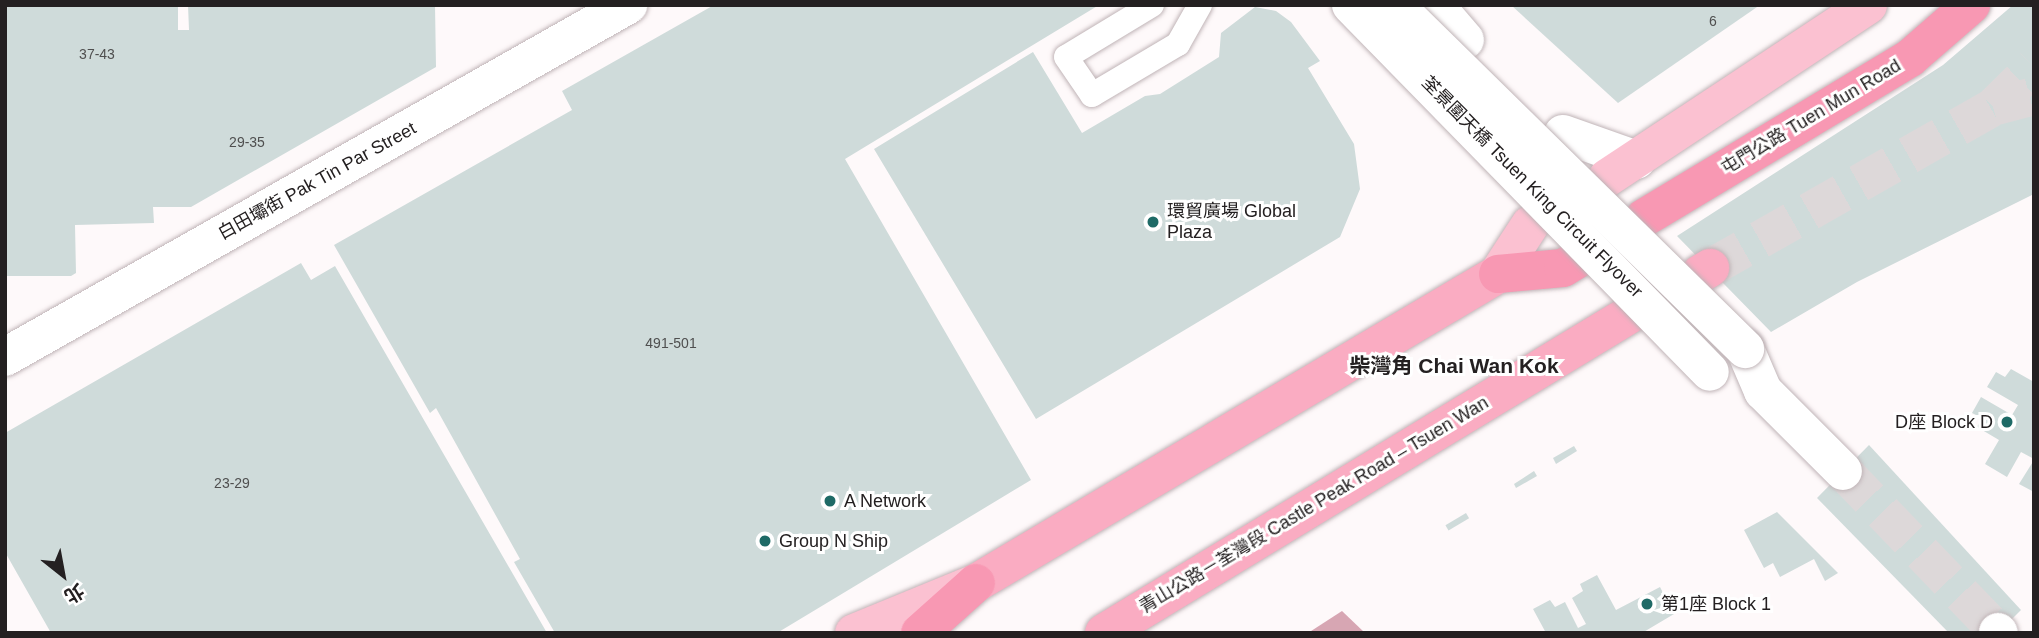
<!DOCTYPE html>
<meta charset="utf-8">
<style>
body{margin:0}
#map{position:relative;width:2039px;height:638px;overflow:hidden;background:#fef9fa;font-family:Helvetica,"Noto Sans TC",sans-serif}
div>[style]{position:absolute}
.forest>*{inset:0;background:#d7a6b3}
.building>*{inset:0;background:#cfdbda;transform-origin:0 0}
.tertiary-tunnel>*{height:38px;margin-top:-19px;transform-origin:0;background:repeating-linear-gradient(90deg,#ddd8d9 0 38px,transparent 0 57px)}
.primary-tunnel>*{height:38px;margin-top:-19px;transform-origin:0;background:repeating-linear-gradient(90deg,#ddd8d9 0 38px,transparent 0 57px)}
.trunk-tunnel>*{height:38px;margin-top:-19px;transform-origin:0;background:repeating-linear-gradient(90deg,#ddd8d9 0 38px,transparent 0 57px)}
.motorway-tunnel>*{height:38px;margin-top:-19px;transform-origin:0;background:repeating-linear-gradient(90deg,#ddd8d9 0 38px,transparent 0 57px)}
.roads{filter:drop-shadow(0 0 2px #c0b4b7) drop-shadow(0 0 2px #c0b4b7)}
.service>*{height:24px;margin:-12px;padding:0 12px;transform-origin:12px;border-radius:12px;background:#fff}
.minor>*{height:38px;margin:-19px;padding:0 19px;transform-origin:19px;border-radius:19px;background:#fff}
.tertiary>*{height:38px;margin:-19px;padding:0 19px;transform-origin:19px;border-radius:19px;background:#fff}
.primary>*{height:38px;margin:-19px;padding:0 19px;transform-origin:19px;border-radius:19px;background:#fbc1d1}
.trunk>*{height:38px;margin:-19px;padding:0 19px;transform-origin:19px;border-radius:19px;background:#faacc2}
.motorway>*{height:38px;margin:-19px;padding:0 19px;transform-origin:19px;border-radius:19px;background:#f898b3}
.bridges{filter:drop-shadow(0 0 2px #c0b4b7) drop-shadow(0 0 2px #c0b4b7)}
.tertiary-bridge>*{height:38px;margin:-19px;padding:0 19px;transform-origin:19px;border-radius:19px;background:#fff}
.dots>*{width:19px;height:19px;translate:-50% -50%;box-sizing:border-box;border:4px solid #fff;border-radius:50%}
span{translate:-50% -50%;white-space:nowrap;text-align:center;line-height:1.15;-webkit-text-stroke:6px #fff;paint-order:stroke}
.number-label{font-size:14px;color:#4f4f4f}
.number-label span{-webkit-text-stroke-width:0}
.street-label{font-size:18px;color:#242021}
.poi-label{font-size:18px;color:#242021}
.left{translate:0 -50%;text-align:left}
.right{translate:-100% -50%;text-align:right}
.quarter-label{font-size:21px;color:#242021;font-weight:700}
.frame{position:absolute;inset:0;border:7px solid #242021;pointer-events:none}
.north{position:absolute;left:28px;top:540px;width:70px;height:70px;-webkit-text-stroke:5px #fff;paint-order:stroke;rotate:149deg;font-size:19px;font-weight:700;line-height:28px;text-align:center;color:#242021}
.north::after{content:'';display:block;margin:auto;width:24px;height:32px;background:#242021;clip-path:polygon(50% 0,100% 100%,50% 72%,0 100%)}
</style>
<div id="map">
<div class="forest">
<div style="clip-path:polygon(1342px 611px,1365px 633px,1308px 633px)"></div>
</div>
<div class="building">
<div style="clip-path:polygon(5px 5px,178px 5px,178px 30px,189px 30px,188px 5px,435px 5px,436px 67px,191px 207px,153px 207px,154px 223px,75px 225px,76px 273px,71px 276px,5px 276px)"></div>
<div style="clip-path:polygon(714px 5px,1099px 5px,845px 159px,1031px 480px,777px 633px,555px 633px,514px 562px,520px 559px,436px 408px,430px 413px,334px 245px,572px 110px,562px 91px)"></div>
<div style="clip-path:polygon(1511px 5px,1760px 5px,1618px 103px)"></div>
<div style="clip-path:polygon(2013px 5px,2034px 5px,2034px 194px,1857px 282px,1771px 332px,1677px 236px,1943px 65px)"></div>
<div style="clip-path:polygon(1255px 7px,1276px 11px,1291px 22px,1320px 61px,1308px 68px,1354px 144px,1360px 189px,1340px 237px,1036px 419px,874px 149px,1033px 52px,1082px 133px,1145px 96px,1160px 94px,1219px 57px,1221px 33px)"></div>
<div style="clip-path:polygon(301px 263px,311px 280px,335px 266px,547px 633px,51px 633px,5px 552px,5px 433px)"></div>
<div style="clip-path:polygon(2011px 369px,2034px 382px,2034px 459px,2021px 452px,2007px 477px,1985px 464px,1999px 440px,1977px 427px,1982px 418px,1972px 413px,1981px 397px,2012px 415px,2018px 405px,1987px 387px,1996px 372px,2005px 377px)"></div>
<div style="clip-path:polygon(1869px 445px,2021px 610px,1998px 633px,1949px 633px,1817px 498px)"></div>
<div style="clip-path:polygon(1574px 446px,1577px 451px,1556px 464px,1553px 458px)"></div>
<div style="clip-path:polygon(2034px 460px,2034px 492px,2019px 484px)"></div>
<div style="clip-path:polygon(1534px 471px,1537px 476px,1516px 488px,1514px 484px)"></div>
<div style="clip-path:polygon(1777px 512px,1838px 573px,1825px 581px,1814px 559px,1780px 577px,1773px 563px,1764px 568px,1744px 530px)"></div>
<div style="left:1466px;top:513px;width:6px;height:24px;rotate:59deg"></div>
<div style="clip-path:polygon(1597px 575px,1616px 610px,1660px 587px,1674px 614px,1642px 633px,1546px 633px,1533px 609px,1550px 600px,1555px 607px,1565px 602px,1578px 628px,1586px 624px,1572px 598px,1583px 591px,1580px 584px)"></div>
</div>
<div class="tertiary-tunnel">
<div style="left:1843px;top:471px;width:223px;rotate:46.1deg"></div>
</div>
<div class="primary-tunnel">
<div style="left:1993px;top:107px;width:42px;rotate:-15deg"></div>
</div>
<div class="trunk-tunnel">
<div style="left:1710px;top:268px;width:326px;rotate:-29.6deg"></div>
</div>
<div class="motorway-tunnel">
<div style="left:1993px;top:107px;width:57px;rotate:-44.3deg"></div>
</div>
<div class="roads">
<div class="service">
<div style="left:1152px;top:5px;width:100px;rotate:148.8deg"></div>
<div style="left:1066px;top:57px;width:46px;rotate:55.6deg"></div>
<div style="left:1092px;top:95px;width:100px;rotate:-30.7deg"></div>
<div style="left:1178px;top:44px;width:45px;rotate:-60.6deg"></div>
</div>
<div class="minor">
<div style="left:1435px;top:5px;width:46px;rotate:49.4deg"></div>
<div style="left:1563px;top:134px;width:78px;rotate:19.4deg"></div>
<div style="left:5px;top:357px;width:716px;rotate:-29.47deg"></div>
</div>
<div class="tertiary">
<div style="left:1745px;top:349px;width:46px;rotate:66.8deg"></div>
<div style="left:1763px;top:391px;width:113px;rotate:45deg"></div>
<div style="left:1998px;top:632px;width:1px;rotate:45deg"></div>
</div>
<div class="primary">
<div style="left:1607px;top:178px;width:313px;rotate:-33.5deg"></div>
<div style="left:1498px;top:274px;width:59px;rotate:-56.9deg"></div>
<div style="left:854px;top:633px;width:126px;rotate:-22.3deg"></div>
</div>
<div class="trunk">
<div style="left:1700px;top:274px;width:12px;rotate:-31deg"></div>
<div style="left:976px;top:583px;width:607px;rotate:-30.62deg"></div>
<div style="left:1104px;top:633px;width:617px;rotate:-31.22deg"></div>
</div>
<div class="motorway">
<div style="left:1644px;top:218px;width:310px;rotate:-31deg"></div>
<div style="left:1910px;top:58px;width:81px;rotate:-41deg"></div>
<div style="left:1498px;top:274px;width:65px;rotate:-5.3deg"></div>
<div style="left:1563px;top:268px;width:17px;rotate:-31deg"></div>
<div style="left:920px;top:633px;width:75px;rotate:-41.8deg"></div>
</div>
</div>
<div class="bridges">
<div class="tertiary-bridge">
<div style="left:1351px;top:5px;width:513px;rotate:45.63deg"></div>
<div style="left:1395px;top:5px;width:491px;rotate:44.5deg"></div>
</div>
</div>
<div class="dots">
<div style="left:1153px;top:222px;background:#1e6a66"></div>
<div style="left:2007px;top:422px;background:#1e6a66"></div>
<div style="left:830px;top:501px;background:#1e6a66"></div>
<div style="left:765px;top:541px;background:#1e6a66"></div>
<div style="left:1647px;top:604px;background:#1e6a66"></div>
</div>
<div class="number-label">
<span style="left:1713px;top:21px">6</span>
<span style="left:97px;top:54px">37-43</span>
<span style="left:247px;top:142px">29-35</span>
<span style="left:671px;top:343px">491-501</span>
<span style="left:232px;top:483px">23-29</span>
</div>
<div class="street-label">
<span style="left:1811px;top:117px;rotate:-31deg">屯門公路 Tuen Mun Road</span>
<span style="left:317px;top:181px;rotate:-29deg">白田壩街 Pak Tin Par Street</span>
<span style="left:1532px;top:187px;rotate:45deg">荃景圍天橋 Tsuen King Circuit Flyover</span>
<span style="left:1314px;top:505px;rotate:-31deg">青山公路－荃灣段 Castle Peak Road – Tsuen Wan</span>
</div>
<div class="poi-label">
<span class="left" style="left:1167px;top:222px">環貿廣場 Global<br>Plaza</span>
<span class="right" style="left:1993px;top:422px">D座 Block D</span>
<span class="left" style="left:844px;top:501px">A Network</span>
<span class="left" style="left:779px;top:541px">Group N Ship</span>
<span class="left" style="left:1661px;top:604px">第1座 Block 1</span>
</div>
<div class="quarter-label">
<span style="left:1454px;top:366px">柴灣角 Chai Wan Kok</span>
</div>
<div class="frame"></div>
<div class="north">北</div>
</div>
